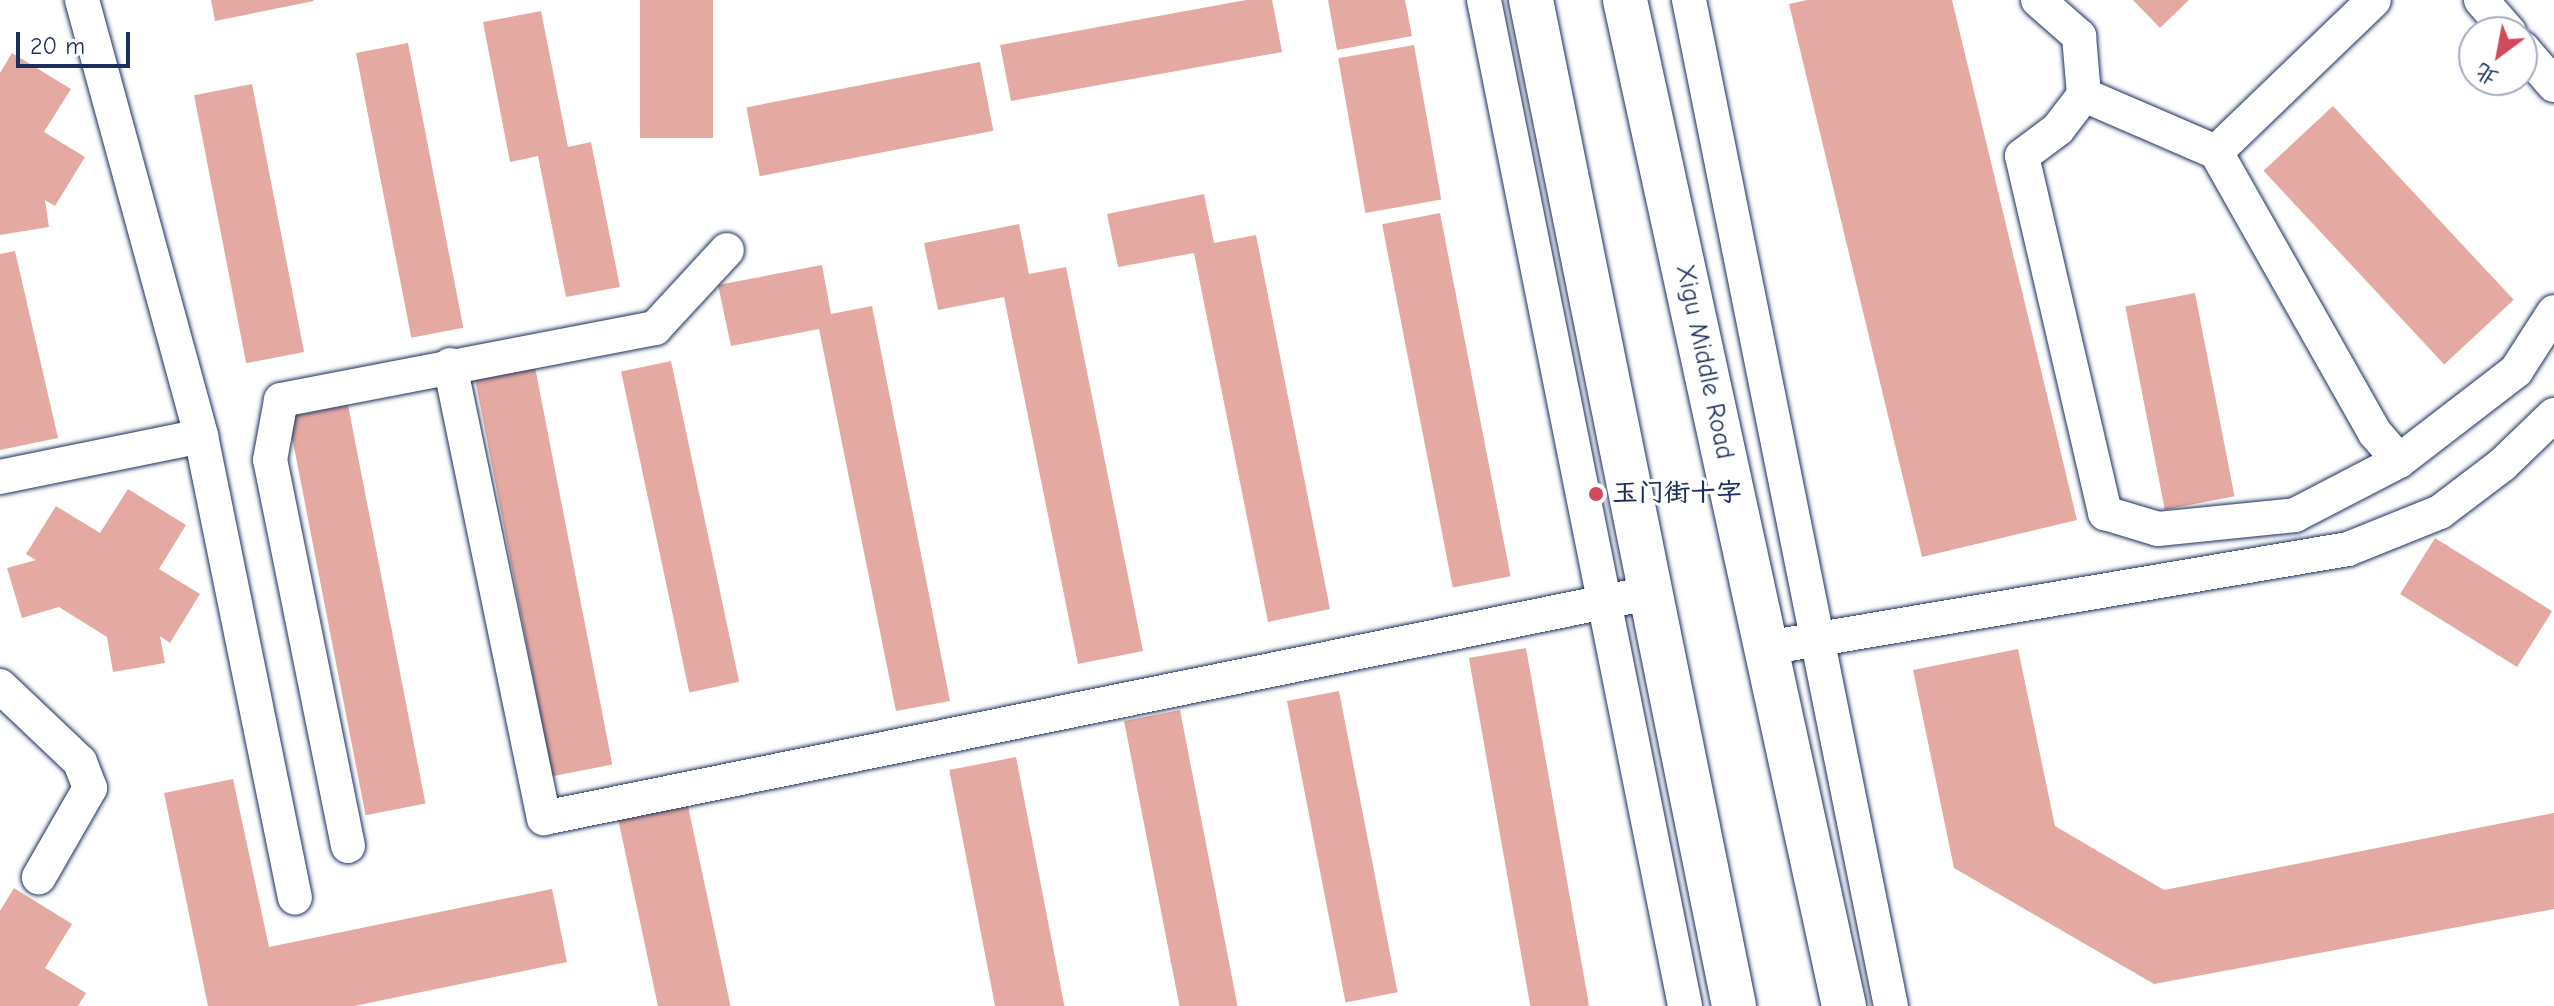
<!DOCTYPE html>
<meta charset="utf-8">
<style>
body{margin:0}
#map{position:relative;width:2554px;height:1006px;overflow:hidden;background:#fff;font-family:"Comic Neue","LXGW WenKai TC",sans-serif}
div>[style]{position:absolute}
.building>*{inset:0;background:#e4aaa2;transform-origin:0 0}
.roads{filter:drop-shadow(0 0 2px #1b2f5e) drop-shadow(0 0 2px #1b2f5e)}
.minor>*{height:34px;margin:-17px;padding:0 17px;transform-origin:17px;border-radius:17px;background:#fff}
.primary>*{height:44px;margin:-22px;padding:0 22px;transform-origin:22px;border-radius:22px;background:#fff}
.dots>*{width:22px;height:22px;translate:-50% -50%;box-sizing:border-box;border:4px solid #fff;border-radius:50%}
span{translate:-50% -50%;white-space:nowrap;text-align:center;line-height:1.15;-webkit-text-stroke:6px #fff;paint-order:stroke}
.street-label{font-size:26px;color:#1b2f5e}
.poi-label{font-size:26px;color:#1b2f5e;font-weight:700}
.left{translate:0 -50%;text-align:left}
.north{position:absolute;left:2458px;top:16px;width:80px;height:80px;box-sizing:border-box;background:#fff;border:2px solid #a4acbf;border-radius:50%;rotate:212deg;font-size:22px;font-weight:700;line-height:32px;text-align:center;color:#1b2f5e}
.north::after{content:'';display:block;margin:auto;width:28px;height:36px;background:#d1495b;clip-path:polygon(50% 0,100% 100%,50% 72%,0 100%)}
.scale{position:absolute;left:16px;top:32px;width:114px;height:36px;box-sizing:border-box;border:4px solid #1b2f5e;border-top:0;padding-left:10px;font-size:24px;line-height:28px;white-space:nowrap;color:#1b2f5e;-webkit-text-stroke:6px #fff;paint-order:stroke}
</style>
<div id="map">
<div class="building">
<div style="clip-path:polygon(211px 0,313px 0,314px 1px,215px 21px)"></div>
<div style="left:640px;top:0;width:73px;height:138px"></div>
<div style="clip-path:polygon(1246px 0,1272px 0,1282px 52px,1011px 101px,1000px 45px)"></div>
<div style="clip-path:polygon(1328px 0,1405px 0,1412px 36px,1337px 50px)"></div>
<div style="clip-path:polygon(1807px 0,1952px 0,2077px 520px,1922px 557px,1789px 4px)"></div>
<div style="clip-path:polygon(2133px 0,2189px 0,2160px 28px)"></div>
<div style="clip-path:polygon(541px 11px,568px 147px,591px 142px,620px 287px,566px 297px,538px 156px,510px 162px,483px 22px)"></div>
<div style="left:408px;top:43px;width:290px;height:53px;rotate:79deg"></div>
<div style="left:1414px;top:45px;width:157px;height:77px;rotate:80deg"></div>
<div style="clip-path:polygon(12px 53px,71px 89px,44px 132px,85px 157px,55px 206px,45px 200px,49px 227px,0 235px,0 73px)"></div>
<div style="left:980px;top:62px;width:70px;height:238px;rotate:79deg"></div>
<div style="left:252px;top:84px;width:273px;height:59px;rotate:79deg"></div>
<div style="left:2333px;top:106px;width:265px;height:95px;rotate:47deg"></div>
<div style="clip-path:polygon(1204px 194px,1214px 243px,1256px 235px,1330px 609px,1268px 622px,1194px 253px,1118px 267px,1107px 214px)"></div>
<div style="left:1440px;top:213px;width:370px;height:59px;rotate:79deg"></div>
<div style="clip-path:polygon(1019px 224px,1029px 274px,1066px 267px,1143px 651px,1078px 664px,1004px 297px,938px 310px,924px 243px)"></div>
<div style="clip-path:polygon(15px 251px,58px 438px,0 450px,0 254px)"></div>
<div style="clip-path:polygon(822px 265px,831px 314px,872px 306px,950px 701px,896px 711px,819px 329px,731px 346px,718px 285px)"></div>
<div style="left:2195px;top:293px;width:207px;height:71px;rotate:79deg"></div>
<div style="left:671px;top:361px;width:328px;height:51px;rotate:78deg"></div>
<div style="left:535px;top:367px;width:405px;height:61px;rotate:79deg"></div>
<div style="left:348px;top:405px;width:406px;height:61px;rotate:79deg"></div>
<div style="clip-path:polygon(128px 489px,186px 525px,159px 569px,200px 594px,170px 643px,160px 636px,165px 663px,113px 672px,107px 637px,59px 607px,22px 618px,7px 568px,36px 560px,26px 554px,56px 506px,100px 533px)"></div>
<div style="left:2435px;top:538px;width:138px;height:66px;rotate:32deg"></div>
<div style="left:1526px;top:648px;width:363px;height:58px;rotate:80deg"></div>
<div style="clip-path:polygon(2018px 649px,2055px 826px,2164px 890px,2554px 813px,2554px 909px,2154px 984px,1954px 868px,1913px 670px)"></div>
<div style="left:1339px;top:691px;width:307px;height:53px;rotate:79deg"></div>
<div style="left:1180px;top:710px;width:302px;height:57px;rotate:79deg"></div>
<div style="left:1016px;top:757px;width:254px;height:68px;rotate:79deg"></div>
<div style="clip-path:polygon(233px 779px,269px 947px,552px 889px,567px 962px,354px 1006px,208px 1006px,164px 793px)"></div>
<div style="left:688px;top:806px;width:204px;height:71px;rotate:78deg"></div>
<div style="clip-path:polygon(14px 888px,72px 924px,45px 968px,86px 993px,78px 1006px,0 1006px,0 911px)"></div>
</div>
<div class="roads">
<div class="minor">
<div style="left:82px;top:0;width:452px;rotate:74.7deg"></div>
<div style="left:201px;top:436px;width:471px;rotate:78.5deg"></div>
<div style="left:1484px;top:0;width:1026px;rotate:78.7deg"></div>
<div style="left:1689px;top:0;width:1026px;rotate:78.65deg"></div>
<div style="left:2038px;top:0;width:55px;rotate:41.3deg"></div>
<div style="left:2079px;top:36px;width:59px;rotate:85.2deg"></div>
<div style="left:2084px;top:95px;width:43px;rotate:127.4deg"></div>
<div style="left:2058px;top:129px;width:45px;rotate:143.1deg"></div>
<div style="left:2022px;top:156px;width:367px;rotate:76.9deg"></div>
<div style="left:2105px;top:513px;width:55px;rotate:16.8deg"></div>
<div style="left:2158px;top:529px;width:138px;rotate:-5.8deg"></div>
<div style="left:2295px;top:515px;width:117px;rotate:-27.4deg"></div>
<div style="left:2399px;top:461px;width:148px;rotate:-37.6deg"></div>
<div style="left:2516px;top:371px;width:70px;rotate:-57.2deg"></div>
<div style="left:2481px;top:0;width:43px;rotate:48.8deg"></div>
<div style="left:2522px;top:48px;width:49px;rotate:49.1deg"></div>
<div style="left:2084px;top:95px;width:144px;rotate:23.4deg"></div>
<div style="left:2216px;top:152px;width:323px;rotate:60.5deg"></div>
<div style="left:2375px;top:433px;width:37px;rotate:49deg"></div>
<div style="left:2216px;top:152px;width:219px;rotate:-43.9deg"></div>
<div style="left:450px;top:365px;width:463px;rotate:78.3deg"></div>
<div style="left:544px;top:818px;width:1128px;rotate:-11.51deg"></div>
<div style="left:0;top:477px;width:205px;rotate:-11.5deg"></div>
<div style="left:1766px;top:648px;width:590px;rotate:-9.65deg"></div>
<div style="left:2348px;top:549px;width:99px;rotate:-21.9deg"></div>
<div style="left:2440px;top:512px;width:78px;rotate:-37.2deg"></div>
<div style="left:2502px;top:465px;width:72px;rotate:-43.9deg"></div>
<div style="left:0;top:686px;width:110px;rotate:43.5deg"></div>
<div style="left:80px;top:762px;width:28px;rotate:69deg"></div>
<div style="left:90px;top:788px;width:103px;rotate:119.8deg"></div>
<div style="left:348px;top:846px;width:394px;rotate:-101.4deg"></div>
<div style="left:270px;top:460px;width:61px;rotate:-79.6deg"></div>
<div style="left:281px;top:400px;width:381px;rotate:-10.9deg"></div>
<div style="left:655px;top:328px;width:106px;rotate:-47.3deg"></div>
</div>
<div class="primary">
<div style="left:1531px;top:0;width:1026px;rotate:78.59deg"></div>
<div style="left:1625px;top:0;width:1030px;rotate:77.72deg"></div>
</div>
</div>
<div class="dots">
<div style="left:1596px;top:494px;background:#d1495b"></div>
</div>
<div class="street-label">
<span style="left:1704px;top:362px;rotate:78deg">Xigu Middle Road</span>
</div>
<div class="poi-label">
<span class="left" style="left:1612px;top:494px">玉门街十字</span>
</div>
<div class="north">北</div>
<div class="scale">20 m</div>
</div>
